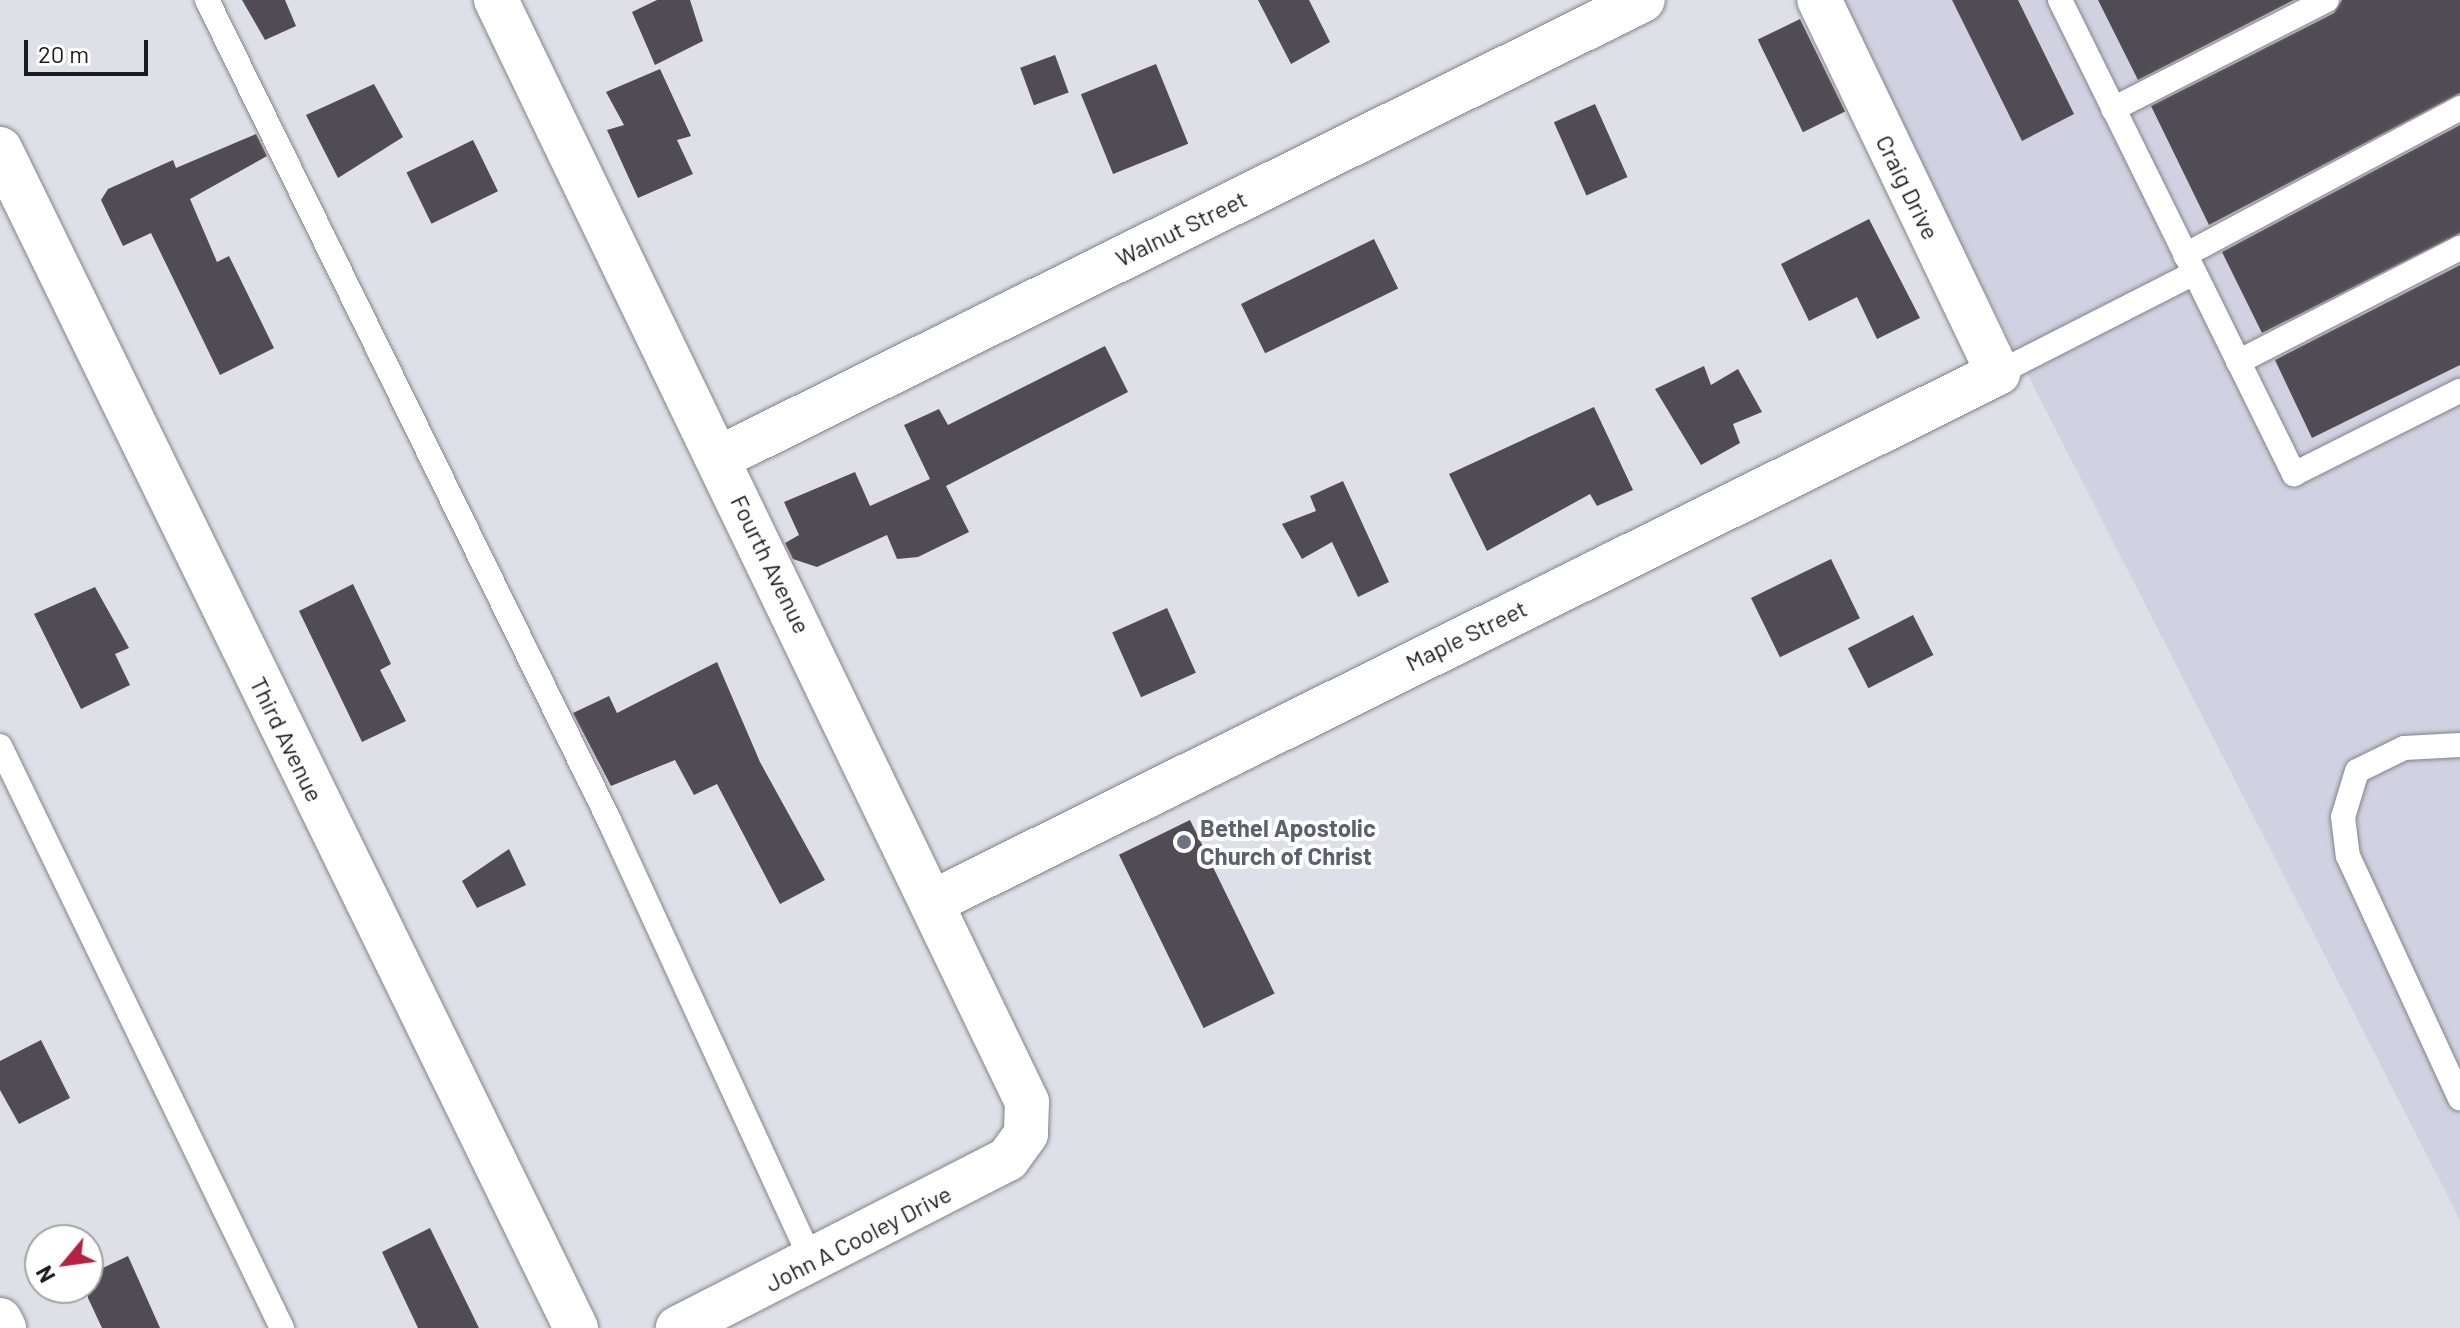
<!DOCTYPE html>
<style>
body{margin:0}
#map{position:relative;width:2460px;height:1328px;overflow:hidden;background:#dfdfe7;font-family:Barlow,sans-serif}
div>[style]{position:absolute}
.built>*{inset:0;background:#d2d1e1}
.building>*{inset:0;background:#514c53;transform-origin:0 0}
.roads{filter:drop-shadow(0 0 2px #83838b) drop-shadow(0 0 2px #83838b)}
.service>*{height:24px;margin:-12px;padding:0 12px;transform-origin:12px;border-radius:12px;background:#fff}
.minor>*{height:44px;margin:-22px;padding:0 22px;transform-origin:22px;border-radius:22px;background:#fff}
.dots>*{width:22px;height:22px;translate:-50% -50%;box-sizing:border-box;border:4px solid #fff;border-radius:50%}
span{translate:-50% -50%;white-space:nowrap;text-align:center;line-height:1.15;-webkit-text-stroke:8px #fff;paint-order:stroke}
.street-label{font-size:24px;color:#1c1c1f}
.worship-label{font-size:24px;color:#5b616d;font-weight:700}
.left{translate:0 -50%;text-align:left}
.north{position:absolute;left:24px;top:1224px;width:80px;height:80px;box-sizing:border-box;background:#fff;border:2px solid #a4a4a5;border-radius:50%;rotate:241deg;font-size:22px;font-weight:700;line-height:32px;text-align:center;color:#1c1c1f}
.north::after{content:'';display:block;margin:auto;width:28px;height:36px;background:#b52241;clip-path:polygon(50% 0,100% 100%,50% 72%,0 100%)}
.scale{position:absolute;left:24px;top:40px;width:124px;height:36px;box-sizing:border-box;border:4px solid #1c1c1f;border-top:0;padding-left:10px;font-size:24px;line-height:28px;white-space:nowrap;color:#1c1c1f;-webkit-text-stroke:6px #fff;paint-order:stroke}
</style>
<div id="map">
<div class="built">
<div style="clip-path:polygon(1836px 0,2460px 0,2460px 1220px)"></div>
</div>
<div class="building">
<div style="clip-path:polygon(242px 0,285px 0,296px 26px,265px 40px)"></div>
<div style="clip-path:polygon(657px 0,690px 0,703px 41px,655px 65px,632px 12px)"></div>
<div style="clip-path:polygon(1258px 0,1309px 0,1330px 42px,1291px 64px)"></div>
<div style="clip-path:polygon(1952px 0,2018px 0,2074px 114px,2022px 141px)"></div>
<div style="clip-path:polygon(2098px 0,2294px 0,2138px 80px)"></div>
<div style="clip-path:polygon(2342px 0,2460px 0,2460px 93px,2209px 225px,2151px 106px,2334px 13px)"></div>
<div style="left:1800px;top:19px;width:103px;height:47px;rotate:64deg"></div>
<div style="left:1055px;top:55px;width:40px;height:37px;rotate:70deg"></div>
<div style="left:1156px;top:64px;width:86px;height:81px;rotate:68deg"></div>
<div style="clip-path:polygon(660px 69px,691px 136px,677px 140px,693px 174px,638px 198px,607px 130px,624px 125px,606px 92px)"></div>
<div style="clip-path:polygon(374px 84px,403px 137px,338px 178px,306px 115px)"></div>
<div style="left:1595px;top:104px;width:80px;height:45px;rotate:66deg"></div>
<div style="clip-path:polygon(2460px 125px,2460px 233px,2262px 333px,2222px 252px)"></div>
<div style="clip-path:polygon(256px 134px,267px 156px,190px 199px,217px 262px,229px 256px,274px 348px,220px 375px,151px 233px,123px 246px,101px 200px,108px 189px,173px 160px,176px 168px)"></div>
<div style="left:473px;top:140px;width:57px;height:74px;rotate:64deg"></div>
<div style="clip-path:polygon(1869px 219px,1920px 318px,1877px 339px,1857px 297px,1809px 321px,1781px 264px)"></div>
<div style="left:1374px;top:239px;width:55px;height:148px;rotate:64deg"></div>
<div style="clip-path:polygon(2460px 265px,2460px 365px,2312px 438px,2275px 360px)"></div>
<div style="clip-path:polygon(1105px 346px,1128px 392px,946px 486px,969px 532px,918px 557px,897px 559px,887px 535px,817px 567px,793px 559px,785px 543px,799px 535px,784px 502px,855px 472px,870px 506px,930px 479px,904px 425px,939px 409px,948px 425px)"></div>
<div style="clip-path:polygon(1704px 366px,1711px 385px,1738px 369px,1762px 412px,1733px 424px,1740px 443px,1701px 465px,1655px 389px)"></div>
<div style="clip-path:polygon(1594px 407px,1633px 490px,1597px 506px,1590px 494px,1487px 551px,1449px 474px)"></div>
<div style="clip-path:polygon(1343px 481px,1389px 582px,1358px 597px,1332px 542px,1302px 559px,1282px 524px,1316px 511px,1310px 496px)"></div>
<div style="left:1831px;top:559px;width:66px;height:89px;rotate:64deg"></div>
<div style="clip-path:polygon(353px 584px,391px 664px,380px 670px,406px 721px,362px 742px,299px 611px)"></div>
<div style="clip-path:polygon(95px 587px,129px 648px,115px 654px,130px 685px,81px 709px,34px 614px)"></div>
<div style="left:1167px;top:608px;width:71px;height:60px;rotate:66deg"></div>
<div style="left:1913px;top:615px;width:45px;height:73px;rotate:63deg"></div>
<div style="clip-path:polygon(717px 662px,760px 762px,825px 880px,780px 904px,717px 784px,694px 795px,675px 760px,611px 786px,573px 713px,609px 696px,617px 713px)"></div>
<div style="left:1190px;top:820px;width:193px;height:79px;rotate:64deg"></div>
<div style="clip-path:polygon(509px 849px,526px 885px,477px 908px,462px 881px)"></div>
<div style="clip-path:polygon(41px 1040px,70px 1098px,19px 1124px,0 1090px,0 1061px)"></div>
<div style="clip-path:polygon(430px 1228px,479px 1328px,418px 1328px,382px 1252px)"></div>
<div style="clip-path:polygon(128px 1256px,160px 1328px,102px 1328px,88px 1298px,88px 1275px)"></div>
</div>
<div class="roads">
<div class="service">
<div style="left:207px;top:0;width:913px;rotate:63.88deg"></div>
<div style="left:609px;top:820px;width:485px;rotate:65.3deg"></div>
<div style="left:2060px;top:0;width:529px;rotate:63.73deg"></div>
<div style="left:2294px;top:474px;width:186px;rotate:-26.6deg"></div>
<div style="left:2113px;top:109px;width:240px;rotate:-27deg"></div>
<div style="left:2185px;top:255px;width:312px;rotate:-28.1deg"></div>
<div style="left:2238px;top:362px;width:250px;rotate:-27.2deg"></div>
<div style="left:1998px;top:373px;width:218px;rotate:-27deg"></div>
<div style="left:2460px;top:745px;width:56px;rotate:176.9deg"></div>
<div style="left:2404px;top:748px;width:52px;rotate:153.9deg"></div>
<div style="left:2357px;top:771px;width:48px;rotate:106.9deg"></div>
<div style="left:2343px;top:817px;width:39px;rotate:83deg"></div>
<div style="left:2348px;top:856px;width:267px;rotate:65.2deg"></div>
<div style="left:0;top:746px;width:647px;rotate:64.15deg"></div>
</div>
<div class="minor">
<div style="left:496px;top:0;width:1223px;rotate:64.27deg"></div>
<div style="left:1027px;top:1102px;width:32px;rotate:92deg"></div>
<div style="left:1026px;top:1134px;width:31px;rotate:126deg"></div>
<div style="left:1008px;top:1159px;width:371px;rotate:152.9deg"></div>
<div style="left:0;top:149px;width:1312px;rotate:63.96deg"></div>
<div style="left:719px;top:458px;width:1031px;rotate:-26.37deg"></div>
<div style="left:935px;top:901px;width:1187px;rotate:-26.41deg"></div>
<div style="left:1998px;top:373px;width:414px;rotate:-115.6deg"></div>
<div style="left:0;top:1320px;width:9px;rotate:63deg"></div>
</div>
</div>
<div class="dots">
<div style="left:1184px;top:842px;background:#6b7280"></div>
</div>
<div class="street-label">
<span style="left:1908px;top:187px;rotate:64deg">Craig Drive</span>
<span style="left:1181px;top:228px;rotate:-26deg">Walnut Street</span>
<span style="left:771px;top:564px;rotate:64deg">Fourth Avenue</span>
<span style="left:1466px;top:635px;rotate:-26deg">Maple Street</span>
<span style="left:287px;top:739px;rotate:64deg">Third Avenue</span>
<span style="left:858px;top:1238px;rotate:-27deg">John A Cooley Drive</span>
</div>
<div class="worship-label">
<span class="left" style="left:1200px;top:842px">Bethel Apostolic<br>Church of Christ</span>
</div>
<div class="north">N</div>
<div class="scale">20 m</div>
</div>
